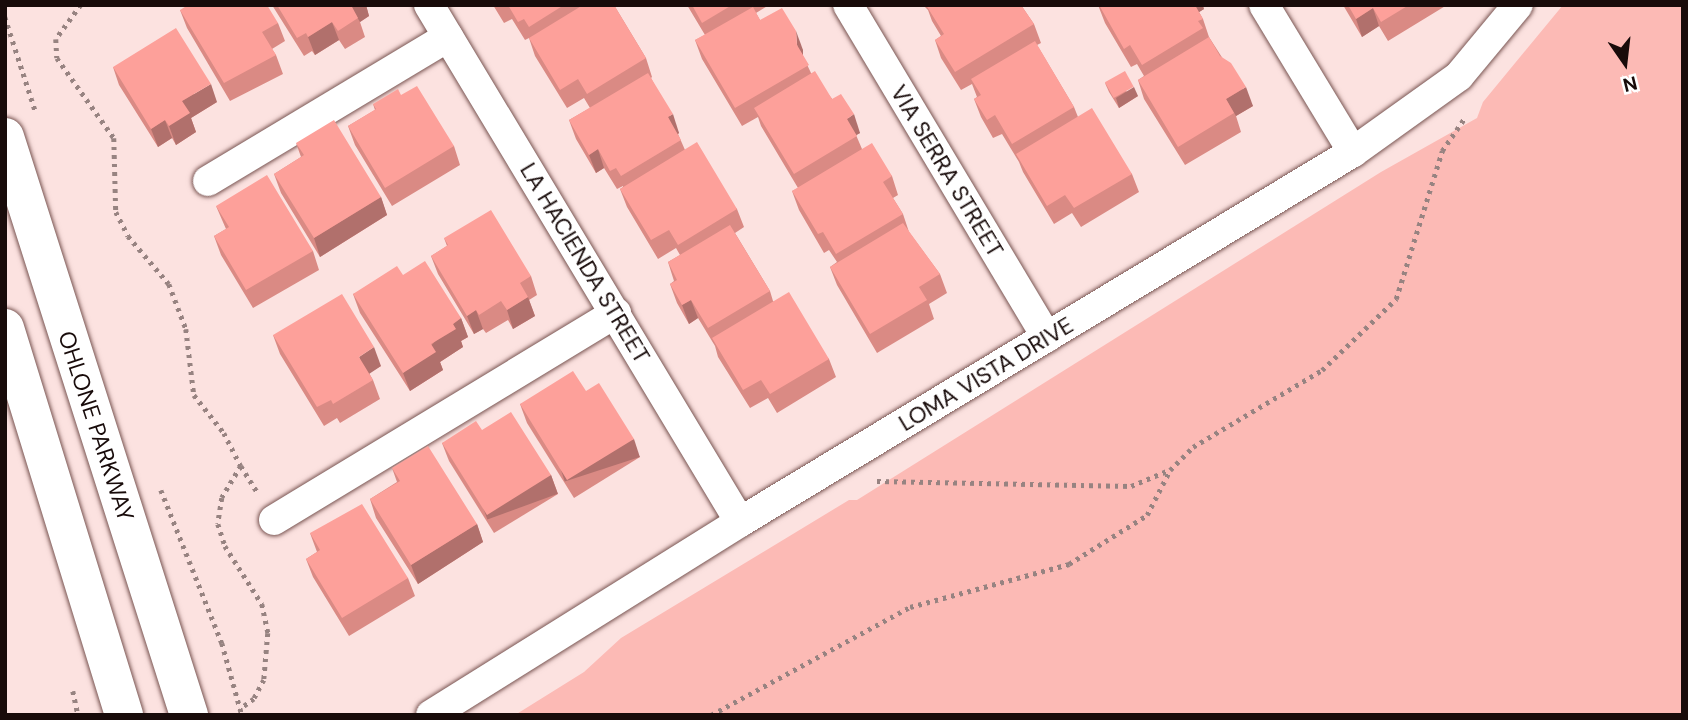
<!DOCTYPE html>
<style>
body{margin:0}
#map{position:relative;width:1688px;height:720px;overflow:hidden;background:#fce2e0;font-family:"DM Sans",sans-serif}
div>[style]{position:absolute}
.green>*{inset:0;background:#fcbab5}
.path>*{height:4.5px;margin-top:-2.25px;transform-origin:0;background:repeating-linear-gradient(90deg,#978381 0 3.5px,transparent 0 8.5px)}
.roads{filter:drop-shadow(0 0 2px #795552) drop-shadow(0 0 2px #795552)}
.minor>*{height:30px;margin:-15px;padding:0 15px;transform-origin:15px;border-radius:15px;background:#fff}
.tertiary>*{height:38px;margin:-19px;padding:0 19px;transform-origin:19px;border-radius:19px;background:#fff}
.wall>*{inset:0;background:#da8a84}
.shaded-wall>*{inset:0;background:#b1706c;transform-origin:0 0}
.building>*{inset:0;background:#fda09a;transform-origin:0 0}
span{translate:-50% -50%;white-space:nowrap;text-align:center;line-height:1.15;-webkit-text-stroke:5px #fff;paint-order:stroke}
.street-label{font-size:23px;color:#180b0a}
.frame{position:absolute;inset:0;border:7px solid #180b0a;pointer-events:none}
.north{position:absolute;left:1590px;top:28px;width:70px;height:70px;-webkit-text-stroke:5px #fff;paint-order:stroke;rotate:166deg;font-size:19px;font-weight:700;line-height:28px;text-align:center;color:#180b0a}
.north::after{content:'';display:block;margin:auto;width:24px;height:32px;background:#180b0a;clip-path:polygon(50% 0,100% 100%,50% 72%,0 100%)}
</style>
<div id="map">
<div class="green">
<div style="clip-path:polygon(1563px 5px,1683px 5px,1683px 715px,515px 715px,584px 672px,621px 638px,849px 500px,857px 500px,1381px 172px,1477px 118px,1483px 102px)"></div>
</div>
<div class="path">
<div style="left:81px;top:5px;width:42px;rotate:126.3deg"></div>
<div style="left:56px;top:39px;width:19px;rotate:87deg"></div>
<div style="left:57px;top:58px;width:98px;rotate:54.5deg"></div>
<div style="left:114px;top:138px;width:74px;rotate:88.5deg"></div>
<div style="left:116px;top:212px;width:27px;rotate:63deg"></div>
<div style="left:128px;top:236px;width:63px;rotate:49.5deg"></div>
<div style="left:169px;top:284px;width:48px;rotate:69.3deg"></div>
<div style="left:186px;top:329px;width:66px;rotate:83.1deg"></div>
<div style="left:194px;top:395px;width:48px;rotate:51.7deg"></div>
<div style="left:224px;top:433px;width:37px;rotate:63deg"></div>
<div style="left:241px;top:466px;width:37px;rotate:121deg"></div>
<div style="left:222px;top:498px;width:26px;rotate:99deg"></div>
<div style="left:218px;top:524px;width:23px;rotate:72deg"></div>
<div style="left:225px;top:546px;width:69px;rotate:57.5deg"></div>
<div style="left:262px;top:604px;width:30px;rotate:78deg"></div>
<div style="left:268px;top:633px;width:47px;rotate:94.9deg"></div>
<div style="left:264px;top:680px;width:21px;rotate:118deg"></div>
<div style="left:254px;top:699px;width:17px;rotate:144deg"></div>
<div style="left:5px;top:17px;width:98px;rotate:72.1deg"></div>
<div style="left:241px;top:466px;width:31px;rotate:58deg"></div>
<div style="left:877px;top:481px;width:254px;rotate:1.1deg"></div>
<div style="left:1131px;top:486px;width:41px;rotate:-22.8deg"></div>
<div style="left:161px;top:490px;width:165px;rotate:68.3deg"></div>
<div style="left:222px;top:643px;width:75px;rotate:74.5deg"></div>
<div style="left:73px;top:691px;width:25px;rotate:78deg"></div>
<div style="left:711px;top:715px;width:226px;rotate:-28.5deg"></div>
<div style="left:910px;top:607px;width:165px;rotate:-15.1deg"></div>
<div style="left:1069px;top:564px;width:92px;rotate:-32.1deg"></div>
<div style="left:1147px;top:515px;width:51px;rotate:-62.9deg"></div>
<div style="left:1170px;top:470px;width:33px;rotate:-45deg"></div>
<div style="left:1193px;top:447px;width:150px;rotate:-30.8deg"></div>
<div style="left:1322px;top:370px;width:103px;rotate:-43.8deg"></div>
<div style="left:1396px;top:299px;width:155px;rotate:-72.7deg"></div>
<div style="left:1442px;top:151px;width:42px;rotate:-55.6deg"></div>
</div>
<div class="roads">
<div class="minor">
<div style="left:429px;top:5px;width:603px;rotate:58.97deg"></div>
<div style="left:848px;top:5px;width:387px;rotate:59.1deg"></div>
<div style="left:1264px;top:5px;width:172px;rotate:58.8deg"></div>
<div style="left:208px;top:181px;width:280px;rotate:-31deg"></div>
<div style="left:274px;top:520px;width:400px;rotate:-31.2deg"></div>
<div style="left:431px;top:715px;width:364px;rotate:-32deg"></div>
<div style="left:740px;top:522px;width:716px;rotate:-31.11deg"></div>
<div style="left:1353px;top:152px;width:130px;rotate:-35.6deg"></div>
<div style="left:1459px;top:76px;width:92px;rotate:-50.3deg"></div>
</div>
<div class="tertiary">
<div style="left:5px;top:137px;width:607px;rotate:72.34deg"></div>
<div style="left:5px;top:328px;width:405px;rotate:72.9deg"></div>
</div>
</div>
<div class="wall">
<div style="clip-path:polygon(272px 5px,366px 5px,369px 16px,360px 22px,365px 37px,345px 49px,339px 40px,315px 55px,312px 51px,304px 56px)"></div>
<div style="clip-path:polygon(493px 5px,614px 5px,646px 58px,652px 77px,651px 78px,679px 133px,678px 134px,685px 150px,737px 209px,744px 227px,735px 233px,770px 291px,773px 301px,829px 359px,836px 377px,777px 413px,768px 398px,750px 408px,718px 357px,715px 346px,698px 318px,689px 324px,677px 303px,670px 284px,674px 281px,668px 262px,680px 255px,676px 248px,658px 259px,627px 207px,620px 189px,623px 187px,623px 186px,617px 189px,604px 168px,596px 173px,576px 139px,569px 120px,590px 108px,584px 98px,567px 108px,535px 56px,529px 38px,525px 40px,512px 19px,504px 23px)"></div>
<div style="clip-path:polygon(687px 5px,769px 5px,756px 13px,760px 20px,803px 50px,803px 56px,811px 73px,860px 133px,856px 135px,862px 149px,892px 176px,898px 195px,893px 198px,903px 214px,909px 232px,940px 274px,947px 293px,929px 304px,934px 319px,877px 353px,837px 285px,830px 267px,837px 262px,829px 250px,824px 253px,799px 210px,792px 191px,798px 188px,761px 126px,758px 117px,742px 126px,702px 59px,695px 40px,705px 35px)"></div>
<div style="clip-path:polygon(923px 5px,1021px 5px,1034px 24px,1041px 43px,1037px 45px,1074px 107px,1078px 117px,1132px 174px,1139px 192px,1081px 227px,1072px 213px,1054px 224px,1023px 172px,1019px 162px,1002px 134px,993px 138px,981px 117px,974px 99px,977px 97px,972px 84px,961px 90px,941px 58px,935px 40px,941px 36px,932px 21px,928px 10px)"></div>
<div style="clip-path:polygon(1098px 5px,1204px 9px,1199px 12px,1203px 19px,1209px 37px,1253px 106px,1236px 116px,1241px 132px,1185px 165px,1144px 99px,1138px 80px,1144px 76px,1137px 64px,1131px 67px,1105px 23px)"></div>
<div style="clip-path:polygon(1343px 5px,1447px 5px,1388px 41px,1379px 26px,1362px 37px)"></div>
<div style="clip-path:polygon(180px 10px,278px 23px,285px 41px,272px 49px,276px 55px,283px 74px,230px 101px,187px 28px)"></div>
<div style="clip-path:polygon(113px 67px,217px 102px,191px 118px,196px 132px,176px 145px,172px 138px,158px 147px,119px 85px)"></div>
<div style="clip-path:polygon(1105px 83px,1138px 96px,1119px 108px,1109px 92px)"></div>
<div style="clip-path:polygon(373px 104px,454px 146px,460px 165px,392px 206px,355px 145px,348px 126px,375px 110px)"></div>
<div style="clip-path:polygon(296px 143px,381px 197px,387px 215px,320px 257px,281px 193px,274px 174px,301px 157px)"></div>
<div style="clip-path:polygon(216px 206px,313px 251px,319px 270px,253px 308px,221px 255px,214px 236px,226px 229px)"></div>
<div style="clip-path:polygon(444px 238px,531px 276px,537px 295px,529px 300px,535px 316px,513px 329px,508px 320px,486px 333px,483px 329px,474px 334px,438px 274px,431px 256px,447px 246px)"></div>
<div style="clip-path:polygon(403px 275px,461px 318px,468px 337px,461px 341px,463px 347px,440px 362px,443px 370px,410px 391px,360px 313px,353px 294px)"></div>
<div style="clip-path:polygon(273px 335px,381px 366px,369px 373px,373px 380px,380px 399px,340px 423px,337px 418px,324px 426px,280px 354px)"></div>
<div style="clip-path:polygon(586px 391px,640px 457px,574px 498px,527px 423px,520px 404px)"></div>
<div style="clip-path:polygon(482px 430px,551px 475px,558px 494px,494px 533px,449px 461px,442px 443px)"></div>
<div style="clip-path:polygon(392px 468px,477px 524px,483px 542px,418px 584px,376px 518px,370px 499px,397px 482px)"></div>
<div style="clip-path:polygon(310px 533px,408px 578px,415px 596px,349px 636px,313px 577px,306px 559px,317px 552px)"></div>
</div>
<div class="shaded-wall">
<div style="clip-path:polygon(350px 5px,366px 5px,369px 16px,360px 22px)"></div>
<div style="clip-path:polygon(1193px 5px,1203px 5px,1204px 9px,1196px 14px)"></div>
<div style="clip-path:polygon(1373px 8px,1379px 26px,1362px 37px,1356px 19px)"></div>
<div style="clip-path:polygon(332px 22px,339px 40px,315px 55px,308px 37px)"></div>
<div style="clip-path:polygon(796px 31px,803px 50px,803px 64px,797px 45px)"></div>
<div style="clip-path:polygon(211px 84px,217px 102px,191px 118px,196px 132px,176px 145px,169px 126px,182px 101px)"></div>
<div style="clip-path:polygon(1134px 87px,1138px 96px,1119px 108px,1116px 98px)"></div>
<div style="clip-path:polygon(1246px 87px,1253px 106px,1236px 116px,1226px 99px)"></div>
<div style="clip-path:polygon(673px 114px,679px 133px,675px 136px,668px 117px)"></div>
<div style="clip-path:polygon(854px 114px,860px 133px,853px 137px,847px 119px)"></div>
<div style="clip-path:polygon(165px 120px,172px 138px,158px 147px,151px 129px)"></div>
<div style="clip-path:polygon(598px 149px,604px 168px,596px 173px,589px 155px)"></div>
<div style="clip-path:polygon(381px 197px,387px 215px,320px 257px,314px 238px)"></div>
<div style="clip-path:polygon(528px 297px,535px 316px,513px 329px,507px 310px)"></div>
<div style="clip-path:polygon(691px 300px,698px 318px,689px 324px,682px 305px)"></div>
<div style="clip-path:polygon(476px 310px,483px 329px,474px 334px,467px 316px)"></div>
<div style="clip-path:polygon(461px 318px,468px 337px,461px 341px,463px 347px,440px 362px,443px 370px,410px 391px,403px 373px,453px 324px)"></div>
<div style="clip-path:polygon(374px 347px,381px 366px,366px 376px,359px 357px)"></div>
<div style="left:634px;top:439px;width:19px;height:79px;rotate:72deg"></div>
<div style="left:551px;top:475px;width:20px;height:75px;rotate:70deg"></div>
<div style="clip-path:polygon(477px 524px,483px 542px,418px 584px,411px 565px)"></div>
</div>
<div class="building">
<div style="clip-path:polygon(188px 5px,267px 5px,278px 23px,262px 32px,276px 55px,224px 83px,180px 10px)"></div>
<div style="clip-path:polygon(277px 5px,351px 5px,358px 18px,338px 31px,332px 22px,308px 37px,306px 33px,297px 38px)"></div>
<div style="clip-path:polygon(508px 5px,564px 5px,529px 27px,524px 19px,518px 22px)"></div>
<div style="clip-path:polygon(583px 5px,614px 5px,646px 58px,587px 94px,578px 79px,560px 90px,529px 38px)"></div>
<div style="clip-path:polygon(692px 5px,732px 5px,702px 23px)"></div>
<div style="clip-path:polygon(926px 5px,1021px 5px,1034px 24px,955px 72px,935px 40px,944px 34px)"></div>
<div style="clip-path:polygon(1099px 5px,1195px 5px,1203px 19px,1198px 21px,1203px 28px,1142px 65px,1130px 45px,1124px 49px)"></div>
<div style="clip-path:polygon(1348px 5px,1409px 5px,1381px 22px,1373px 8px,1356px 19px)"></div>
<div style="clip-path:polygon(753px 7px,760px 20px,782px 8px,796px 31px,797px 45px,809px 65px,735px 108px,695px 40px)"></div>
<div style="clip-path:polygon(176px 28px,211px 84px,182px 101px,190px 113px,169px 126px,165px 120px,151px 129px,113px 67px)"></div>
<div style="clip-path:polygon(1209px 37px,1220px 56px,1231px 63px,1246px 87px,1226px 99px,1234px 113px,1178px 147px,1138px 80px)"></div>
<div style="clip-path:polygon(1035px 41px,1074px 107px,1012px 144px,995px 115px,987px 120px,974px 99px,981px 95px,971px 79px)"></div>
<div style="clip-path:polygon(815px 71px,832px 99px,841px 94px,854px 114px,847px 119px,857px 136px,794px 174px,754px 108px)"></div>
<div style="left:1125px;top:71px;width:18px;height:23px;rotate:61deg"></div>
<div style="clip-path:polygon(648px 73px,673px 114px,668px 117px,681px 140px,621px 176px,616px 168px,610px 171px,598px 149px,589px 155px,569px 120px)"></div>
<div style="clip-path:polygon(417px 86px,454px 146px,385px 188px,348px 126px,376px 109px,373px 104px,398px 89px,401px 95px)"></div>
<div style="clip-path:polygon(1092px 108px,1132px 174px,1074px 208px,1065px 195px,1047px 206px,1016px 154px)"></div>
<div style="clip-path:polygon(334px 120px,381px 197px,314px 238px,274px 174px,304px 155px,296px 143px)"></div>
<div style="clip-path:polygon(697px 142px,737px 209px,678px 245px,669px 230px,651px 240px,620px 189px)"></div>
<div style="clip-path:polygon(872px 143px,892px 176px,883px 182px,903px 214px,836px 254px,823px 232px,818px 234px,792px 191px)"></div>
<div style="clip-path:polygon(267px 175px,313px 251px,246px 290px,214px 236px,229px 227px,216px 206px)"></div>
<div style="clip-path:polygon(491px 210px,531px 276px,520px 283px,528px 297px,507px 310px,501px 301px,479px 315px,476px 310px,467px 316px,431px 256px,448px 245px,444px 238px)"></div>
<div style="clip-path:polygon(903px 223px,940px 274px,919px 287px,927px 300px,870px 334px,830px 267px)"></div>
<div style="clip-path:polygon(730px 225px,770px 291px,708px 328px,691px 300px,682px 305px,670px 284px,677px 280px,668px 262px)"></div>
<div style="clip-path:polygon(425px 261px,461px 318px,453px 324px,456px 329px,431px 344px,436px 352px,403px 373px,353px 294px,397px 266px,403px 275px)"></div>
<div style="clip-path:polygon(789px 292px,829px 359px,770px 394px,761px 380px,743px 390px,712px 338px)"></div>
<div style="clip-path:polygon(342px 294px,374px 347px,359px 357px,373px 380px,333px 404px,331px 400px,317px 407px,273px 335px)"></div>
<div style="clip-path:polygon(573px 371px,586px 391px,599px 383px,634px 439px,567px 480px,520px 404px)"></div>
<div style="clip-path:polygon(511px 412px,551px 475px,487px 515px,442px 443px,476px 421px,482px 430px)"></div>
<div style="clip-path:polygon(428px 446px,477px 524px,411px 565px,370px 499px,400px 481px,392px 468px)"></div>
<div style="clip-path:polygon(362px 504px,408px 578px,342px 618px,306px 559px,320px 550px,310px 533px)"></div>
</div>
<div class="street-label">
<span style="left:947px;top:171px;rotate:59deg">VIA SERRA STREET</span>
<span style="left:585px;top:263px;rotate:59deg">LA HACIENDA STREET</span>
<span style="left:986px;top:374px;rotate:-31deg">LOMA VISTA DRIVE</span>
<span style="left:96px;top:426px;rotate:72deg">OHLONE PARKWAY</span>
</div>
<div class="frame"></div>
<div class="north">N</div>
</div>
